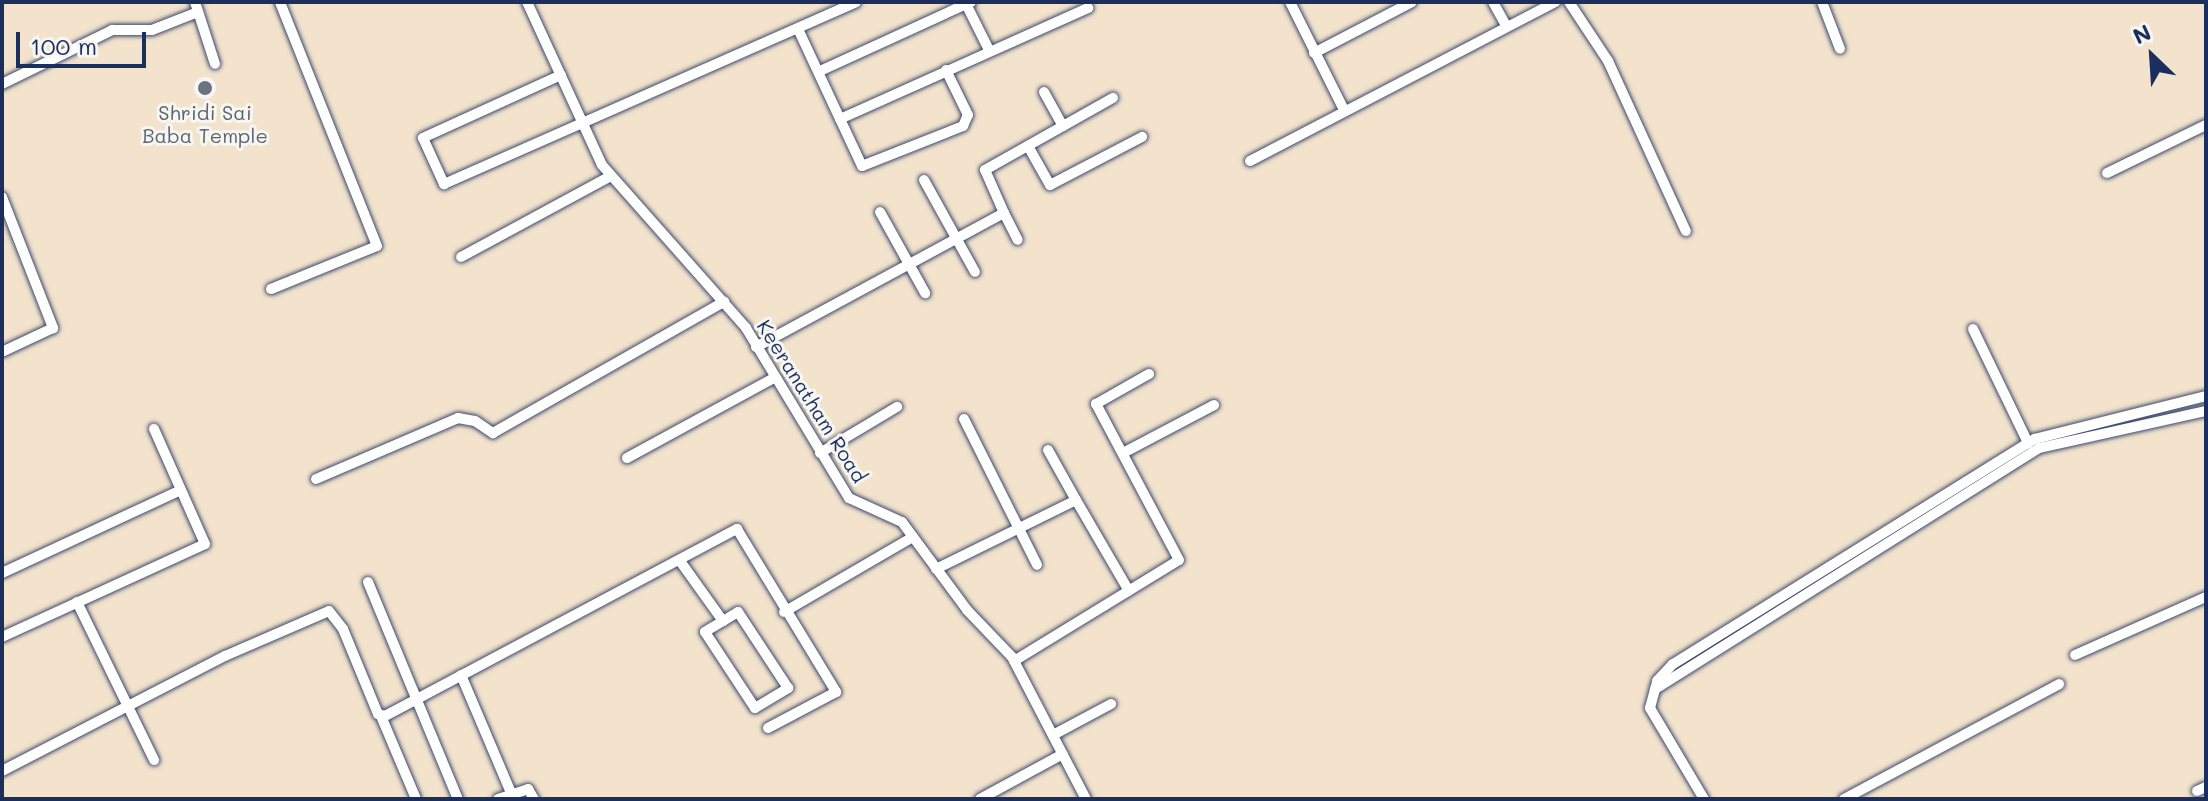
<!DOCTYPE html>
<style>
body{margin:0}
#map{position:relative;width:2208px;height:801px;overflow:hidden;background:#f3e3cc;font-family:Mali,sans-serif}
div>[style]{position:absolute}
.roads{filter:drop-shadow(0 0 2px #3b4a6e) drop-shadow(0 0 2px #3b4a6e)}
.minor>*{height:10px;margin:-5px;padding:0 5px;transform-origin:5px;border-radius:5px;background:#fff}
.dots>*{width:22px;height:22px;translate:-50% -50%;box-sizing:border-box;border:4px solid #f6f6f2;border-radius:50%}
span{translate:-50% -50%;white-space:nowrap;text-align:center;line-height:1.15;-webkit-text-stroke:6px #f6f6f2;paint-order:stroke}
.worship-label{font-size:20px;color:#5b616d}
.street-label{font-size:20px;color:#1b2f5e}
.frame{position:absolute;inset:0;border:4px solid #1b2f5e;pointer-events:none}
.north{position:absolute;left:2112px;top:16px;width:80px;height:80px;-webkit-text-stroke:6px #f6f6f2;paint-order:stroke;rotate:335deg;font-size:22px;font-weight:700;line-height:32px;text-align:center;color:#1b2f5e}
.north::after{content:'';display:block;margin:auto;width:28px;height:36px;background:#1b2f5e;clip-path:polygon(50% 0,100% 100%,50% 72%,0 100%)}
.scale{position:absolute;left:16px;top:32px;width:130px;height:36px;box-sizing:border-box;border:4px solid #1b2f5e;border-top:0;padding-left:10px;font-size:24px;line-height:28px;white-space:nowrap;color:#1b2f5e;-webkit-text-stroke:6px #f6f6f2;paint-order:stroke}
</style>
<div id="map">
<div class="roads">
<div class="minor">
<div style="left:195px;top:2px;width:65px;rotate:72.1deg"></div>
<div style="left:527px;top:2px;width:179px;rotate:65.3deg"></div>
<div style="left:602px;top:165px;width:217px;rotate:48.5deg"></div>
<div style="left:746px;top:328px;width:199px;rotate:58.8deg"></div>
<div style="left:849px;top:498px;width:58px;rotate:24.4deg"></div>
<div style="left:902px;top:522px;width:109px;rotate:53.5deg"></div>
<div style="left:967px;top:610px;width:65px;rotate:46.2deg"></div>
<div style="left:1012px;top:657px;width:160px;rotate:62.5deg"></div>
<div style="left:965px;top:2px;width:54px;rotate:63.4deg"></div>
<div style="left:1290px;top:2px;width:121px;rotate:63.4deg"></div>
<div style="left:1493px;top:2px;width:25px;rotate:61deg"></div>
<div style="left:1569px;top:2px;width:71px;rotate:56.5deg"></div>
<div style="left:1608px;top:61px;width:187px;rotate:65.4deg"></div>
<div style="left:1822px;top:2px;width:50px;rotate:69deg"></div>
<div style="left:798px;top:29px;width:99px;rotate:65deg"></div>
<div style="left:840px;top:119px;width:272px;rotate:-24.1deg"></div>
<div style="left:1314px;top:53px;width:110px;rotate:-27.5deg"></div>
<div style="left:820px;top:71px;width:166px;rotate:-24.6deg"></div>
<div style="left:561px;top:75px;width:152px;rotate:155.5deg"></div>
<div style="left:423px;top:138px;width:51px;rotate:65.5deg"></div>
<div style="left:444px;top:184px;width:450px;rotate:-23.8deg"></div>
<div style="left:2px;top:84px;width:123px;rotate:-26.1deg"></div>
<div style="left:112px;top:30px;width:40px"></div>
<div style="left:152px;top:30px;width:49px;rotate:-21.4deg"></div>
<div style="left:1044px;top:92px;width:39px;rotate:61deg"></div>
<div style="left:840px;top:119px;width:52px;rotate:64.9deg"></div>
<div style="left:862px;top:166px;width:109px;rotate:-21.6deg"></div>
<div style="left:963px;top:126px;width:12px;rotate:-66deg"></div>
<div style="left:968px;top:115px;width:50px;rotate:-116.1deg"></div>
<div style="left:1028px;top:146px;width:45px;rotate:60.6deg"></div>
<div style="left:1050px;top:185px;width:104px;rotate:-27.6deg"></div>
<div style="left:1250px;top:161px;width:344px;rotate:-27.5deg"></div>
<div style="left:2107px;top:173px;width:110px;rotate:-25.9deg"></div>
<div style="left:924px;top:180px;width:105px;rotate:61deg"></div>
<div style="left:2px;top:197px;width:141px;rotate:68.7deg"></div>
<div style="left:53px;top:328px;width:56px;rotate:154.8deg"></div>
<div style="left:880px;top:212px;width:93px;rotate:60.9deg"></div>
<div style="left:1004px;top:213px;width:30px;rotate:63deg"></div>
<div style="left:461px;top:257px;width:170px;rotate:-28.4deg"></div>
<div style="left:271px;top:289px;width:114px;rotate:-22.1deg"></div>
<div style="left:377px;top:246px;width:263px;rotate:-111.7deg"></div>
<div style="left:1973px;top:329px;width:127px;rotate:64.2deg"></div>
<div style="left:756px;top:347px;width:282px;rotate:-28.4deg"></div>
<div style="left:1004px;top:213px;width:47px;rotate:-113.8deg"></div>
<div style="left:985px;top:170px;width:147px;rotate:-29.4deg"></div>
<div style="left:964px;top:419px;width:163px;rotate:63.4deg"></div>
<div style="left:1048px;top:450px;width:57px;rotate:60.8deg"></div>
<div style="left:820px;top:453px;width:90px;rotate:-30.9deg"></div>
<div style="left:1123px;top:453px;width:103px;rotate:-27.8deg"></div>
<div style="left:627px;top:458px;width:167px;rotate:-28.6deg"></div>
<div style="left:316px;top:479px;width:155px;rotate:-23.2deg"></div>
<div style="left:458px;top:418px;width:17px;rotate:10deg"></div>
<div style="left:475px;top:421px;width:22px;rotate:34deg"></div>
<div style="left:493px;top:433px;width:266px;rotate:-29.6deg"></div>
<div style="left:680px;top:561px;width:74px;rotate:54.4deg"></div>
<div style="left:723px;top:621px;width:21px;rotate:149deg"></div>
<div style="left:705px;top:632px;width:91px;rotate:56.7deg"></div>
<div style="left:755px;top:708px;width:39px;rotate:-31deg"></div>
<div style="left:788px;top:688px;width:91px;rotate:-123.3deg"></div>
<div style="left:738px;top:612px;width:17px;rotate:149deg"></div>
<div style="left:936px;top:569px;width:156px;rotate:-26.2deg"></div>
<div style="left:1076px;top:500px;width:105px;rotate:59.8deg"></div>
<div style="left:2px;top:573px;width:197px;rotate:-24.9deg"></div>
<div style="left:368px;top:582px;width:235px;rotate:67.5deg"></div>
<div style="left:77px;top:602px;width:176px;rotate:64deg"></div>
<div style="left:784px;top:612px;width:149px;rotate:-30.2deg"></div>
<div style="left:2px;top:637px;width:223px;rotate:-24.6deg"></div>
<div style="left:205px;top:544px;width:126px;rotate:-113.9deg"></div>
<div style="left:2075px;top:655px;width:143px;rotate:-23.9deg"></div>
<div style="left:1014px;top:661px;width:193px;rotate:-31.5deg"></div>
<div style="left:1179px;top:560px;width:177px;rotate:-118deg"></div>
<div style="left:1096px;top:404px;width:61px;rotate:-29.5deg"></div>
<div style="left:461px;top:675px;width:128px;rotate:67deg"></div>
<div style="left:1655px;top:689px;width:453px;rotate:-32.1deg"></div>
<div style="left:2039px;top:448px;width:171px;rotate:-12.5deg"></div>
<div style="left:381px;top:716px;width:90px;rotate:67.1deg"></div>
<div style="left:1053px;top:735px;width:66px;rotate:-28.1deg"></div>
<div style="left:2px;top:771px;width:251px;rotate:-27.3deg"></div>
<div style="left:225px;top:656px;width:113px;rotate:-23.4deg"></div>
<div style="left:329px;top:611px;width:23px;rotate:52deg"></div>
<div style="left:343px;top:629px;width:92px;rotate:67.6deg"></div>
<div style="left:378px;top:714px;width:7px;rotate:16deg"></div>
<div style="left:385px;top:716px;width:399px;rotate:-28deg"></div>
<div style="left:737px;top:529px;width:191px;rotate:58.7deg"></div>
<div style="left:836px;top:692px;width:77px;rotate:152.1deg"></div>
<div style="left:2197px;top:791px;width:10px;rotate:-24deg"></div>
<div style="left:498px;top:799px;width:32px;rotate:-18deg"></div>
<div style="left:528px;top:789px;width:12px;rotate:59deg"></div>
<div style="left:980px;top:799px;width:94px;rotate:-28.5deg"></div>
<div style="left:1704px;top:799px;width:106px;rotate:-120.7deg"></div>
<div style="left:1650px;top:708px;width:28px;rotate:-75deg"></div>
<div style="left:1657px;top:681px;width:23px;rotate:-47deg"></div>
<div style="left:1673px;top:664px;width:426px;rotate:-31.9deg"></div>
<div style="left:2035px;top:439px;width:176px;rotate:-14.1deg"></div>
<div style="left:1844px;top:799px;width:244px;rotate:-28.1deg"></div>
</div>
</div>
<div class="dots">
<div style="left:205px;top:88px;background:#6b7280"></div>
</div>
<div class="worship-label">
<span style="left:205px;top:124px">Shridi Sai<br>Baba Temple</span>
</div>
<div class="street-label">
<span style="left:812px;top:401px;rotate:58deg">Keeranatham Road</span>
</div>
<div class="frame"></div>
<div class="north">N</div>
<div class="scale">100 m</div>
</div>
